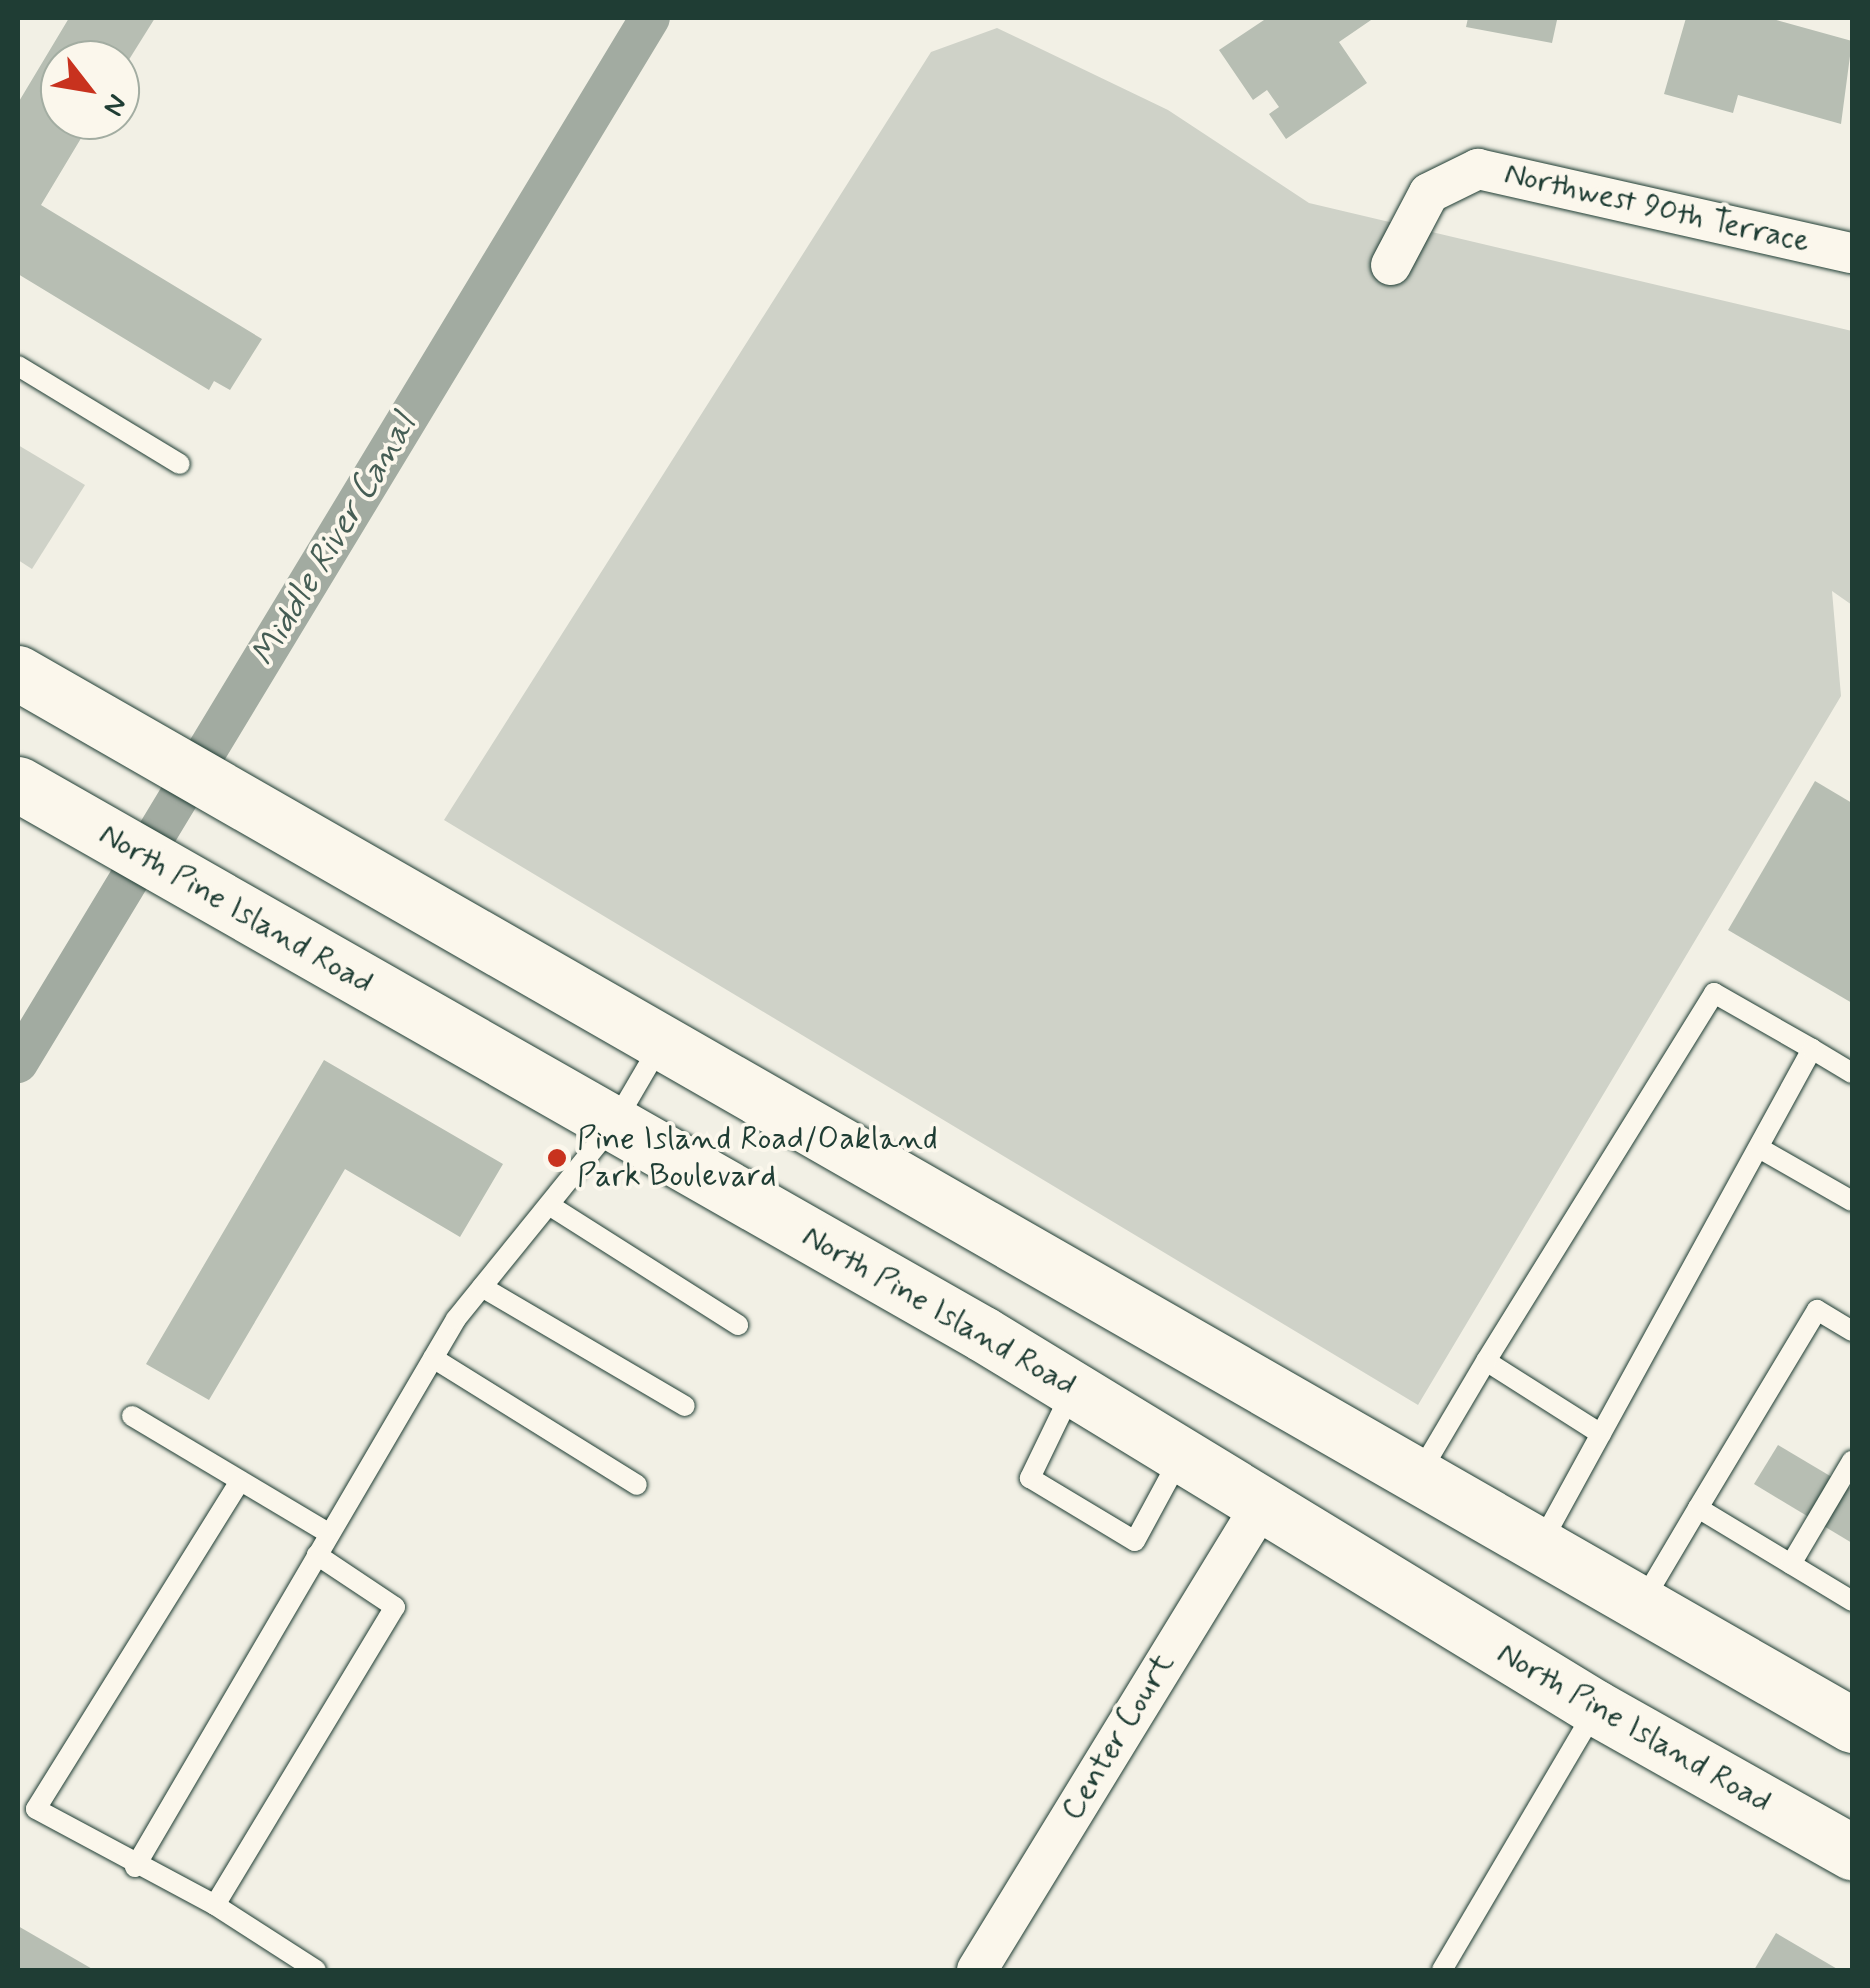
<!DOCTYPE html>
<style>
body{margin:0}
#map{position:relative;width:1870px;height:1988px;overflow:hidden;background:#f2f0e5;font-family:Mynerve,sans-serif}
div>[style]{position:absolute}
.green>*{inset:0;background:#cfd2c8}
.canal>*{height:40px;margin:-20px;padding:0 20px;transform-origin:20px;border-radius:20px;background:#a2aba1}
.building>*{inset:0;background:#b7beb3}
.roads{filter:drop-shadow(0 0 2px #1f3d34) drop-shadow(0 0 2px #1f3d34)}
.service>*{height:20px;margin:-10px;padding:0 10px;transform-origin:10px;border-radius:10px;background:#fbf7ec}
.minor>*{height:40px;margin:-20px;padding:0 20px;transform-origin:20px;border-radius:20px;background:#fbf7ec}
.secondary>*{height:55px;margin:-27.5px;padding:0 27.5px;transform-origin:27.5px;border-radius:27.5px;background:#fbf7ec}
.dots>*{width:28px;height:28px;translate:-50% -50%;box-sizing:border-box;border:5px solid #fbf7ec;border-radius:50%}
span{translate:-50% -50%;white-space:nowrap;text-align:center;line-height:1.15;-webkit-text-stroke:8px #fbf7ec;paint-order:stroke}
.street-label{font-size:32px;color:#1f3d34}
.poi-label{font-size:32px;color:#1f3d34}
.left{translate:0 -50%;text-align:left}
.water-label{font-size:35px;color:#465e55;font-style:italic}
.frame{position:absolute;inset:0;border:20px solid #1f3d34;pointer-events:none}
.north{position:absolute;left:40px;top:40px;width:100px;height:100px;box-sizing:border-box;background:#fbf7ec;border:2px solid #a3ada2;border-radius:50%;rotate:121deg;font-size:28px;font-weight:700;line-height:40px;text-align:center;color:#1f3d34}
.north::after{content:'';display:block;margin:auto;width:35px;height:45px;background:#c8321e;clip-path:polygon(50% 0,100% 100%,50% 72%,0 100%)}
</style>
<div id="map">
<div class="green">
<div style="clip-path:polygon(997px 28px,1168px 110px,1309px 203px,1852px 331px,1852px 605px,1832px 591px,1841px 696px,1418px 1405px,444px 820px,931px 52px)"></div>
<div style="clip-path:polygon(18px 445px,85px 485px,32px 569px,18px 560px)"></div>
</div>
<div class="canal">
<div style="left:18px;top:1063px;width:1221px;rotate:-58.84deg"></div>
</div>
<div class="building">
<div style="clip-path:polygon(69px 18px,155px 18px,120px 74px,120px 60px,60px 60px,60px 120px,92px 120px,41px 205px,262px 339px,230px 390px,214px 381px,209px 390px,18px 274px,18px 103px)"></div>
<div style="clip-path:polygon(1267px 18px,1374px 18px,1339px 42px,1367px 83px,1286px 139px,1269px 114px,1279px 107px,1267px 90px,1253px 100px,1219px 50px)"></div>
<div style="clip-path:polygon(1468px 18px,1572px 18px,1557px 20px,1552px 43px,1466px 27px)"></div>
<div style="clip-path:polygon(1686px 18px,1769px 18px,1852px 41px,1841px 124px,1738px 95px,1733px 113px,1664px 94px)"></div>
<div style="clip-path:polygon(1815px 781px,1852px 803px,1852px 1003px,1728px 930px)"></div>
<div style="clip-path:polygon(324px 1060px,503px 1164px,460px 1237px,345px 1169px,209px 1400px,146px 1364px)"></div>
<div style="clip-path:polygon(1778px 1445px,1852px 1489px,1852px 1543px,1754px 1484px)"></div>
<div style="clip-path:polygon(18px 1926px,94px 1970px,18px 1970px)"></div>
<div style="clip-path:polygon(1776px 1933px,1839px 1970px,1754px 1970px)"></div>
</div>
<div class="roads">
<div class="service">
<div style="left:18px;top:366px;width:189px;rotate:31.2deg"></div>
<div style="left:1759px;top:1148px;width:107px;rotate:29.7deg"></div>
<div style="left:549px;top:1205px;width:224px;rotate:32.4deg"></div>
<div style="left:482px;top:1287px;width:235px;rotate:30.4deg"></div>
<div style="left:1852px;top:1331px;width:41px;rotate:-149deg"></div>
<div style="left:1817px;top:1310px;width:231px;rotate:121deg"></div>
<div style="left:1698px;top:1508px;width:180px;rotate:31.1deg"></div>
<div style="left:433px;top:1358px;width:240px;rotate:31.9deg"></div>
<div style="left:1072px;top:1391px;width:97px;rotate:115.8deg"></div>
<div style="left:1030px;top:1478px;width:122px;rotate:31deg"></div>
<div style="left:1135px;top:1541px;width:97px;rotate:-61.6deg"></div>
<div style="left:132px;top:1416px;width:230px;rotate:30.8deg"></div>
<div style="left:1601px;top:1434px;width:136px;rotate:-147.6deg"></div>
<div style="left:1486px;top:1361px;width:433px;rotate:-58.2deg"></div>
<div style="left:1714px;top:993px;width:113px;rotate:29.7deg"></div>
<div style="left:1418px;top:1476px;width:134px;rotate:-59.4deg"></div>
<div style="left:240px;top:1481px;width:386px;rotate:121.9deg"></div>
<div style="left:36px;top:1809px;width:203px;rotate:28.2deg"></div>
<div style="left:215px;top:1905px;width:348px;rotate:-58.9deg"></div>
<div style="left:395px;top:1607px;width:94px;rotate:-146.3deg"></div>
<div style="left:1540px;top:1545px;width:566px;rotate:-61.26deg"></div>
<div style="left:1812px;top:1049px;width:47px;rotate:31deg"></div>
<div style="left:1791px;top:1564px;width:120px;rotate:-59.4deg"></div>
<div style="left:1643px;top:1601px;width:108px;rotate:-59.4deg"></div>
<div style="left:135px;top:1867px;width:635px;rotate:-59.64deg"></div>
<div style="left:456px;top:1319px;width:251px;rotate:-51deg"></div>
<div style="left:614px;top:1124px;width:89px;rotate:-59.7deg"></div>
<div style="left:215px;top:1905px;width:120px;rotate:32.8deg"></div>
<div style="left:1442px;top:1970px;width:302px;rotate:-59.5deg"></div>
</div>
<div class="minor">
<div style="left:1391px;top:265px;width:81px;rotate:-62.2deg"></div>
<div style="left:1429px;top:193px;width:55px;rotate:-26.1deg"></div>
<div style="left:1478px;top:169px;width:383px;rotate:12.7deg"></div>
<div style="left:977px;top:1970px;width:544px;rotate:-58.53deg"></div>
</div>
<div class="secondary">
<div style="left:18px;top:673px;width:2114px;rotate:29.84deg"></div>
<div style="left:18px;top:784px;width:1111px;rotate:29.68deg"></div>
<div style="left:983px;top:1334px;width:718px;rotate:31.39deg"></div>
<div style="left:1596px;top:1708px;width:294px;rotate:29.4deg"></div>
</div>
</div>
<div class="dots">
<div style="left:557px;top:1158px;background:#c8321e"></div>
</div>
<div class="street-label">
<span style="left:1657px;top:208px;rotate:13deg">Northwest 90th Terrace</span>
<span style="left:236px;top:909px;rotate:30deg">North Pine Island Road</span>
<span style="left:939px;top:1311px;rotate:30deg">North Pine Island Road</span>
<span style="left:1634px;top:1728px;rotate:30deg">North Pine Island Road</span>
<span style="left:1118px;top:1737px;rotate:-59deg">Center Court</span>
</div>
<div class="poi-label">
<span class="left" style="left:577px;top:1158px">Pine Island Road/Oakland<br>Park Boulevard</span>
</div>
<div class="water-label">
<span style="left:334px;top:540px;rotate:-59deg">Middle River Canal</span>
</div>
<div class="frame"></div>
<div class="north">N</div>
</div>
